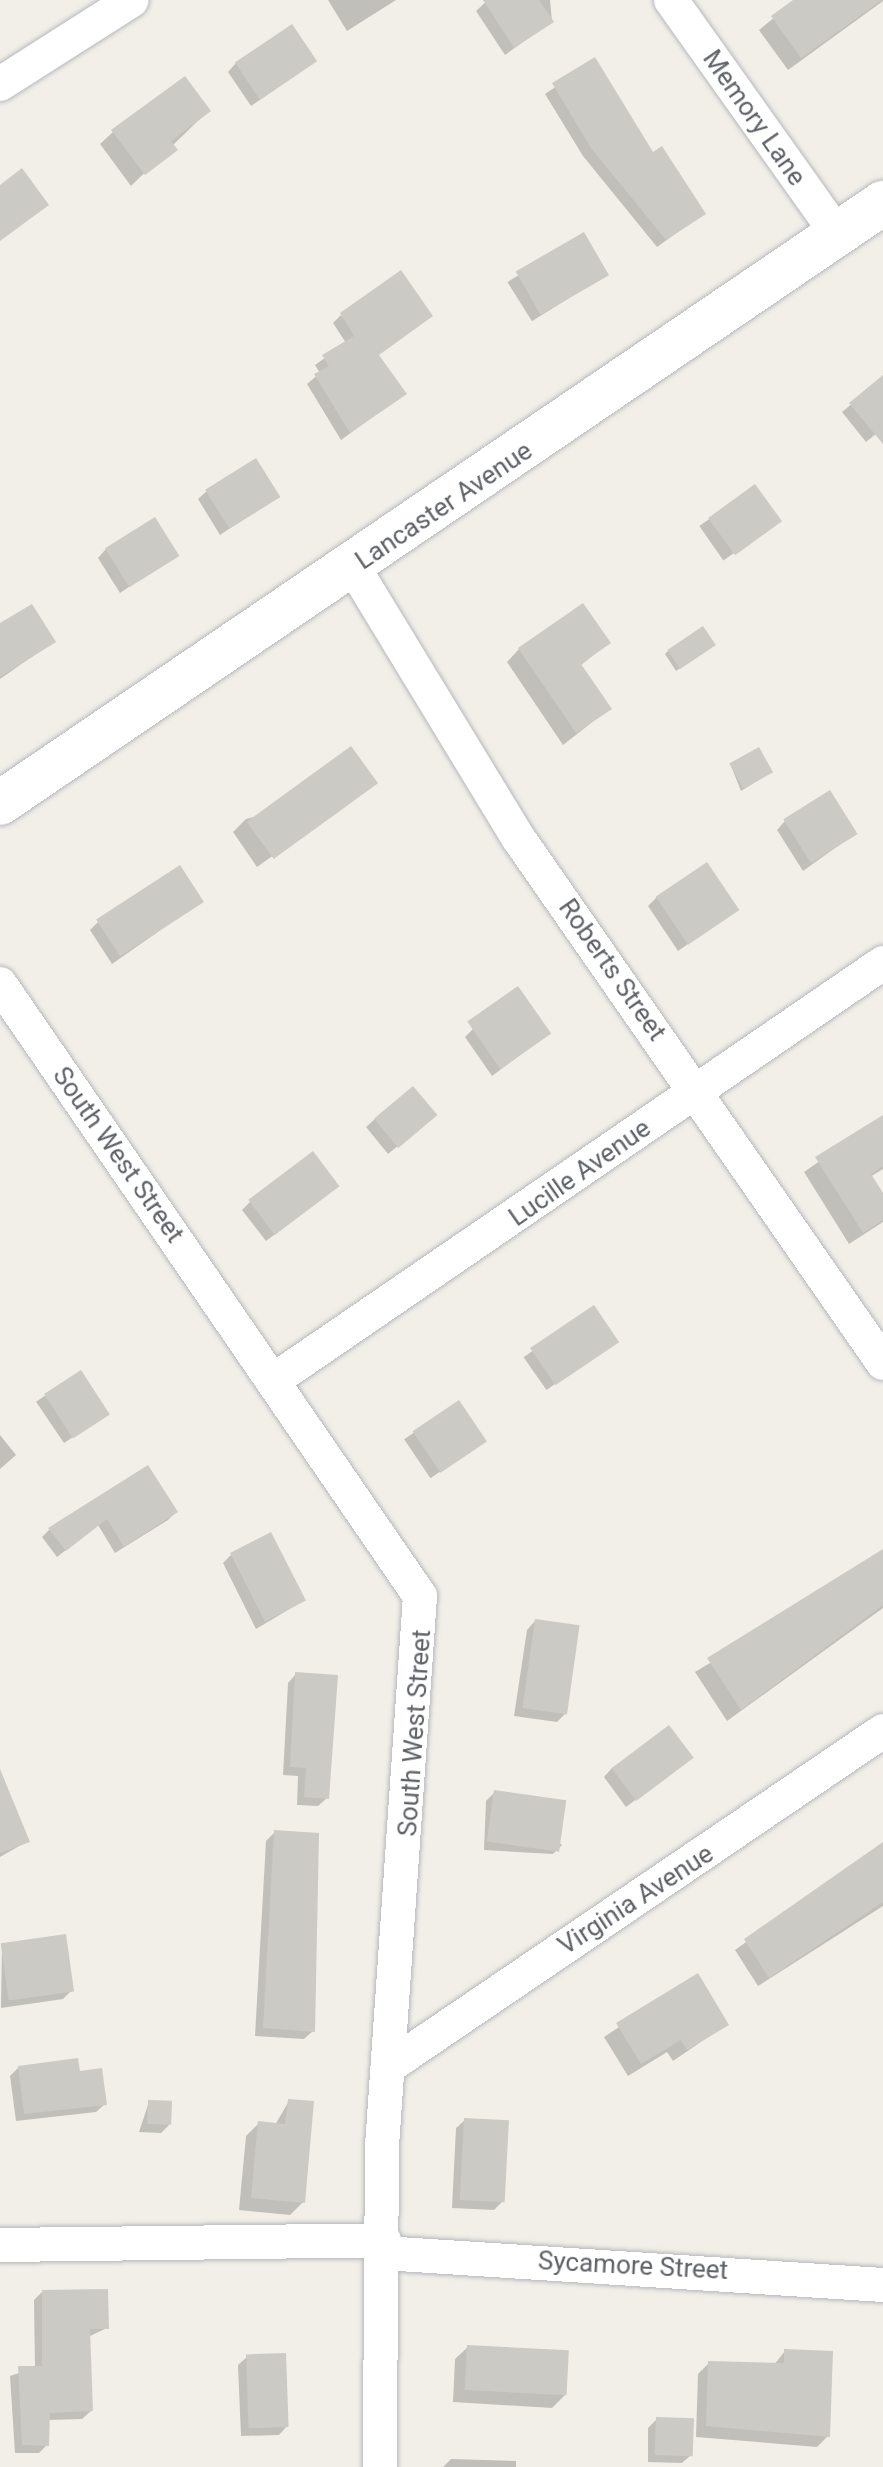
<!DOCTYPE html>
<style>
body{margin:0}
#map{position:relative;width:883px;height:2467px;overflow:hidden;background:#f1efe8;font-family:Roboto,sans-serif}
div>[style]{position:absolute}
.shadow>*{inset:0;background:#0003;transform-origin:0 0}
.building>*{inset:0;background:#cccac5;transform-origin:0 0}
.roads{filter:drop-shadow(0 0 2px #b5b8bc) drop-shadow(0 0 2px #b5b8bc)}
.street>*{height:34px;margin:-17px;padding:0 17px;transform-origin:17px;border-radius:17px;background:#fff}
.secondary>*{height:44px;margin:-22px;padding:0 22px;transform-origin:22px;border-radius:22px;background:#fff}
span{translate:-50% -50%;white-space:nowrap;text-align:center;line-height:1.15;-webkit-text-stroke:6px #fff;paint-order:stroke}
.street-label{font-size:26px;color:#5f6368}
</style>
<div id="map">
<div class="shadow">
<div style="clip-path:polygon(328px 0,396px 0,347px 31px)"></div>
<div style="clip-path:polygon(488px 0,550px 0,552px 21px,505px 55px,476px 11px)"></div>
<div style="clip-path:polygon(796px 0,883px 0,883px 1px,788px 70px,759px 30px)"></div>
<div style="clip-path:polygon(595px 60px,652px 154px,704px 213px,657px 247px,583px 156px,545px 94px)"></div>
<div style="clip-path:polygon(315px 61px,251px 106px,228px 72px,236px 63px)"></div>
<div style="clip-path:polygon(208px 111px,131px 186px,100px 144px,113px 132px)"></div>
<div style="left:583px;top:235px;width:46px;height:89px;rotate:58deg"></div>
<div style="clip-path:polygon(341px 315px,404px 394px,341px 440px,307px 384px,320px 373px,315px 365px,346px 343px,333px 323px)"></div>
<div style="clip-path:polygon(883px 378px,883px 428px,866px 442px,842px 412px)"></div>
<div style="left:755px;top:487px;width:42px;height:68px;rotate:55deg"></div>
<div style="clip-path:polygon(207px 491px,277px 497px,220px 535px,198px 499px)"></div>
<div style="clip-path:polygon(106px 549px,176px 555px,120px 593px,98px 558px)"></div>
<div style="clip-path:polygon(0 625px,53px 642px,0 679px)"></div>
<div style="clip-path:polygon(608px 643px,580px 666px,609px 709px,563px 745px,507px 662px,519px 649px)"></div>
<div style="clip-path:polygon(709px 649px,676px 671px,665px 654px,668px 651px)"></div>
<div style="clip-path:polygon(731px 766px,771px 772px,741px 791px)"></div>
<div style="clip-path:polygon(375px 783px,257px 867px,233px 832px,246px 819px)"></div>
<div style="clip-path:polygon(785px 821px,856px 833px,803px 871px,777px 830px)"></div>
<div style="clip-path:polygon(657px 897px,736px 910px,678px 951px,648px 906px)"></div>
<div style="clip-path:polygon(202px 901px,112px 964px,90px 930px,98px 922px)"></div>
<div style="clip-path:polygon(474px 1028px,548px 1034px,492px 1076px,465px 1037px)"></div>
<div style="clip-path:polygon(883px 1117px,883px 1169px,870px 1177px,883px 1197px,883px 1222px,849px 1244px,804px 1172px)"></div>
<div style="clip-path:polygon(375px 1119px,426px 1123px,388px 1154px,366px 1127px)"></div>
<div style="clip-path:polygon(328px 1194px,266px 1241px,242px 1210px,251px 1201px)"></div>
<div style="left:594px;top:1308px;width:40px;height:86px;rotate:55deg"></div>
<div style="left:80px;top:1372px;width:50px;height:53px;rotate:56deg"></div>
<div style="left:458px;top:1403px;width:47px;height:65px;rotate:56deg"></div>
<div style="clip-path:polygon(0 1435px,16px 1455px,0 1469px)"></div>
<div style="clip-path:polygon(148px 1468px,176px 1512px,168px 1520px,115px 1553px,98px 1525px,57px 1557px,42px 1537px,49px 1530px)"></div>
<div style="clip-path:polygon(231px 1555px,303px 1601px,256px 1629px,223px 1563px)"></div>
<div style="clip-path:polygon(883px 1558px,883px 1608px,727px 1721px,695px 1672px)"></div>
<div style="clip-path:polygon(535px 1621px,566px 1713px,557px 1722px,514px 1716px,527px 1630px)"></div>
<div style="clip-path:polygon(296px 1674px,327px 1798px,318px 1806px,297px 1805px,298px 1776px,283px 1775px,288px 1683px)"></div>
<div style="clip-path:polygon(691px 1758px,626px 1807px,604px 1777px,612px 1768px)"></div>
<div style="clip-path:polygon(0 1789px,28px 1841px,0 1857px)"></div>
<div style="clip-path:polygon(495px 1792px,562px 1845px,553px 1854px,484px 1850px,486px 1801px)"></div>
<div style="clip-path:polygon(275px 1832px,313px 2031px,304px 2039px,255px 2036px,266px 1841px)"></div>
<div style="clip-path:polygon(883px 1844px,883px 1906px,758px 1986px,735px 1950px)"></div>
<div style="clip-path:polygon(2px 1946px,72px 1990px,63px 1999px,1px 2008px)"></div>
<div style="clip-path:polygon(697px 1976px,727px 2024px,673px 2061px,667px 2052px,628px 2076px,604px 2037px)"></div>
<div style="clip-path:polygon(19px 2067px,78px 2073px,105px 2104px,96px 2112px,16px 2121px,10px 2076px)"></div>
<div style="clip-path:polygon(289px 2101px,303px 2202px,290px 2215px,239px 2210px,246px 2136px,259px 2123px,275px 2125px)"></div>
<div style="clip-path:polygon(149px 2102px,169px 2125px,161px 2133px,139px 2132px)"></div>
<div style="clip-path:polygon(465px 2120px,503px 2201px,494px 2210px,452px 2208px,456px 2128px)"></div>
<div style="clip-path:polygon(42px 2292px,107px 2328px,88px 2337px,91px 2411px,82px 2419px,48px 2420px,47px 2445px,39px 2453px,15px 2453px,10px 2376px,35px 2368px,34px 2300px)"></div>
<div style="clip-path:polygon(468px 2347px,565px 2395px,552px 2408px,453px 2402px,455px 2359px)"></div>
<div style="clip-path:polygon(785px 2351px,828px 2436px,817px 2447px,696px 2437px,698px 2374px,709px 2363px,774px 2365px)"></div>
<div style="clip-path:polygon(247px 2357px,287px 2426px,279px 2435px,241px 2436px,238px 2365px)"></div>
<div style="clip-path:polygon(657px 2419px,691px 2455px,682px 2463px,648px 2462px,648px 2428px)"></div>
<div style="clip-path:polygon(451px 2459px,516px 2461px,516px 2467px,443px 2467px)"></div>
</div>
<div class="building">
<div style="clip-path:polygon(483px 0,539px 0,554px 22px,514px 48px)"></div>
<div style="clip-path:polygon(793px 0,882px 0,801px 58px,771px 16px)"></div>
<div style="left:292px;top:24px;width:45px;height:69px;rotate:56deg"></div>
<div style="clip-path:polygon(595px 57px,653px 152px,662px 146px,706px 214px,666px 240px,591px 148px,552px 83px)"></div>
<div style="clip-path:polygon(185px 76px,211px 111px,171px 141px,178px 150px,145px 175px,111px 130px)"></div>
<div style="clip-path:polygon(22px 168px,49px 205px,0 241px,0 185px)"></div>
<div style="left:584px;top:232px;width:50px;height:79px;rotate:60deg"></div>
<div style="clip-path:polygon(401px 270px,433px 316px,379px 355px,407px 394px,350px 433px,314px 374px,329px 366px,322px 355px,354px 336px,340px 313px)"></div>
<div style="clip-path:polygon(883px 375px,883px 444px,849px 403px)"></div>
<div style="left:256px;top:458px;width:46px;height:60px;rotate:58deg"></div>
<div style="left:755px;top:484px;width:46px;height:58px;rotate:54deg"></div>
<div style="left:155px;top:517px;width:46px;height:59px;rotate:58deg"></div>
<div style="clip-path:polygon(583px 603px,611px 643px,581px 664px,612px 709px,576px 733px,518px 648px)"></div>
<div style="clip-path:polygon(32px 604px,56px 642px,0 677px,0 623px)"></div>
<div style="left:703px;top:626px;width:23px;height:43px;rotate:56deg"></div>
<div style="left:351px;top:746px;width:46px;height:129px;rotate:54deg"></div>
<div style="left:759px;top:747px;width:29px;height:34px;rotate:61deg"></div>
<div style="left:830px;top:790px;width:52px;height:55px;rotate:58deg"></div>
<div style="left:707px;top:862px;width:58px;height:62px;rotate:56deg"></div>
<div style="left:180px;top:865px;width:44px;height:100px;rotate:57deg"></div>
<div style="left:518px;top:986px;width:58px;height:62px;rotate:55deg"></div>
<div style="left:413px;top:1086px;width:38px;height:51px;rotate:50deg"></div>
<div style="clip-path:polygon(883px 1115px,883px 1166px,871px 1174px,883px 1193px,883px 1220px,863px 1233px,815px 1157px)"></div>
<div style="left:313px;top:1151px;width:44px;height:81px;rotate:53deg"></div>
<div style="left:594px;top:1305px;width:45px;height:77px;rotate:56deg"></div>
<div style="left:81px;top:1370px;width:53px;height:44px;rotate:57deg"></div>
<div style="left:459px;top:1400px;width:50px;height:56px;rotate:56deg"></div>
<div style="clip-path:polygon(148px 1465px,178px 1512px,124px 1547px,107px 1519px,66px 1551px,48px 1528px)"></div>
<div style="left:271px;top:1532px;width:77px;height:46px;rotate:63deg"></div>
<div style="clip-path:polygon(883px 1549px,883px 1605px,741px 1710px,707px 1658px)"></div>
<div style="left:535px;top:1619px;width:45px;height:90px;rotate:8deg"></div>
<div style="clip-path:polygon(295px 1672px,338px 1675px,329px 1799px,304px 1797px,306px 1768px,290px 1767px)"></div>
<div style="left:669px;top:1725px;width:41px;height:72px;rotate:53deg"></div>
<div style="clip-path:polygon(0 1769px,30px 1842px,0 1853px)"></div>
<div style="left:494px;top:1790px;width:73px;height:52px;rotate:8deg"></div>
<div style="clip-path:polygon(274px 1830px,319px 1833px,315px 2032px,263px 2028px)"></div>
<div style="clip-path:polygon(883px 1842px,883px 1902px,769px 1978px,744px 1939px)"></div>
<div style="left:66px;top:1934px;width:58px;height:66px;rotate:82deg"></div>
<div style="clip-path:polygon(698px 1973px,729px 2025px,687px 2050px,681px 2040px,641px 2064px,616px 2023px)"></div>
<div style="clip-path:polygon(78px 2058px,80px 2071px,102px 2068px,107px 2105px,24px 2114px,18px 2066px)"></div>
<div style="clip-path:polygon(288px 2099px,314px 2101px,305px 2203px,251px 2198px,258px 2121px,285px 2124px)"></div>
<div style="left:148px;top:2100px;width:24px;height:24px;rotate:2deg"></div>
<div style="left:464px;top:2118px;width:45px;height:82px;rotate:3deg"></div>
<div style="clip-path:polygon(108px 2289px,109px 2329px,90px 2329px,93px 2411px,50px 2413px,49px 2446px,22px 2445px,18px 2366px,42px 2366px,42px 2290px)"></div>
<div style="left:467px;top:2345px;width:102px;height:45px;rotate:3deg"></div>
<div style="clip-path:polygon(784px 2349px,833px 2351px,830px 2437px,706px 2426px,708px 2361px,784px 2363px)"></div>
<div style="left:286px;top:2353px;width:74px;height:40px;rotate:88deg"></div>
<div style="left:656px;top:2417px;width:38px;height:38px;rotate:2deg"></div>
</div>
<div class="roads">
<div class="street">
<div style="left:671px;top:0;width:288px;rotate:54.6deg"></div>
<div style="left:0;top:84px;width:156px;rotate:-32.5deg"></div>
<div style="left:354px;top:568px;width:317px;rotate:58.7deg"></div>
<div style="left:519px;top:839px;width:638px;rotate:55.21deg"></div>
<div style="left:0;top:984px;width:742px;rotate:55.54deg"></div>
<div style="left:420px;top:1596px;width:552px;rotate:93.95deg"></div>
<div style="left:382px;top:2147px;width:320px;rotate:90.4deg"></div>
<div style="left:274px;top:1380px;width:738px;rotate:-34.4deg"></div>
<div style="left:388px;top:2067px;width:598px;rotate:-34.17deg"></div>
<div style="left:0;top:2245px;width:384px;rotate:-0.7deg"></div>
<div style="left:383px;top:2253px;width:501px;rotate:3.66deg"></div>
</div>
<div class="secondary">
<div style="left:0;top:803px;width:1068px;rotate:-34.2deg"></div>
</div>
</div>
<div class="street-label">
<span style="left:754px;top:118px;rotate:55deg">Memory Lane</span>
<span style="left:444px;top:506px;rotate:-34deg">Lancaster Avenue</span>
<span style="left:612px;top:970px;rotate:55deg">Roberts Street</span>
<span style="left:118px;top:1155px;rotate:55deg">South West Street</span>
<span style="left:580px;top:1173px;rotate:-35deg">Lucille Avenue</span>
<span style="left:415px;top:1733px;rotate:-86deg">South West Street</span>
<span style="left:636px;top:1900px;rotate:-33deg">Virginia Avenue</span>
<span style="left:633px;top:2266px;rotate:3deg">Sycamore Street</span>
</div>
</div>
